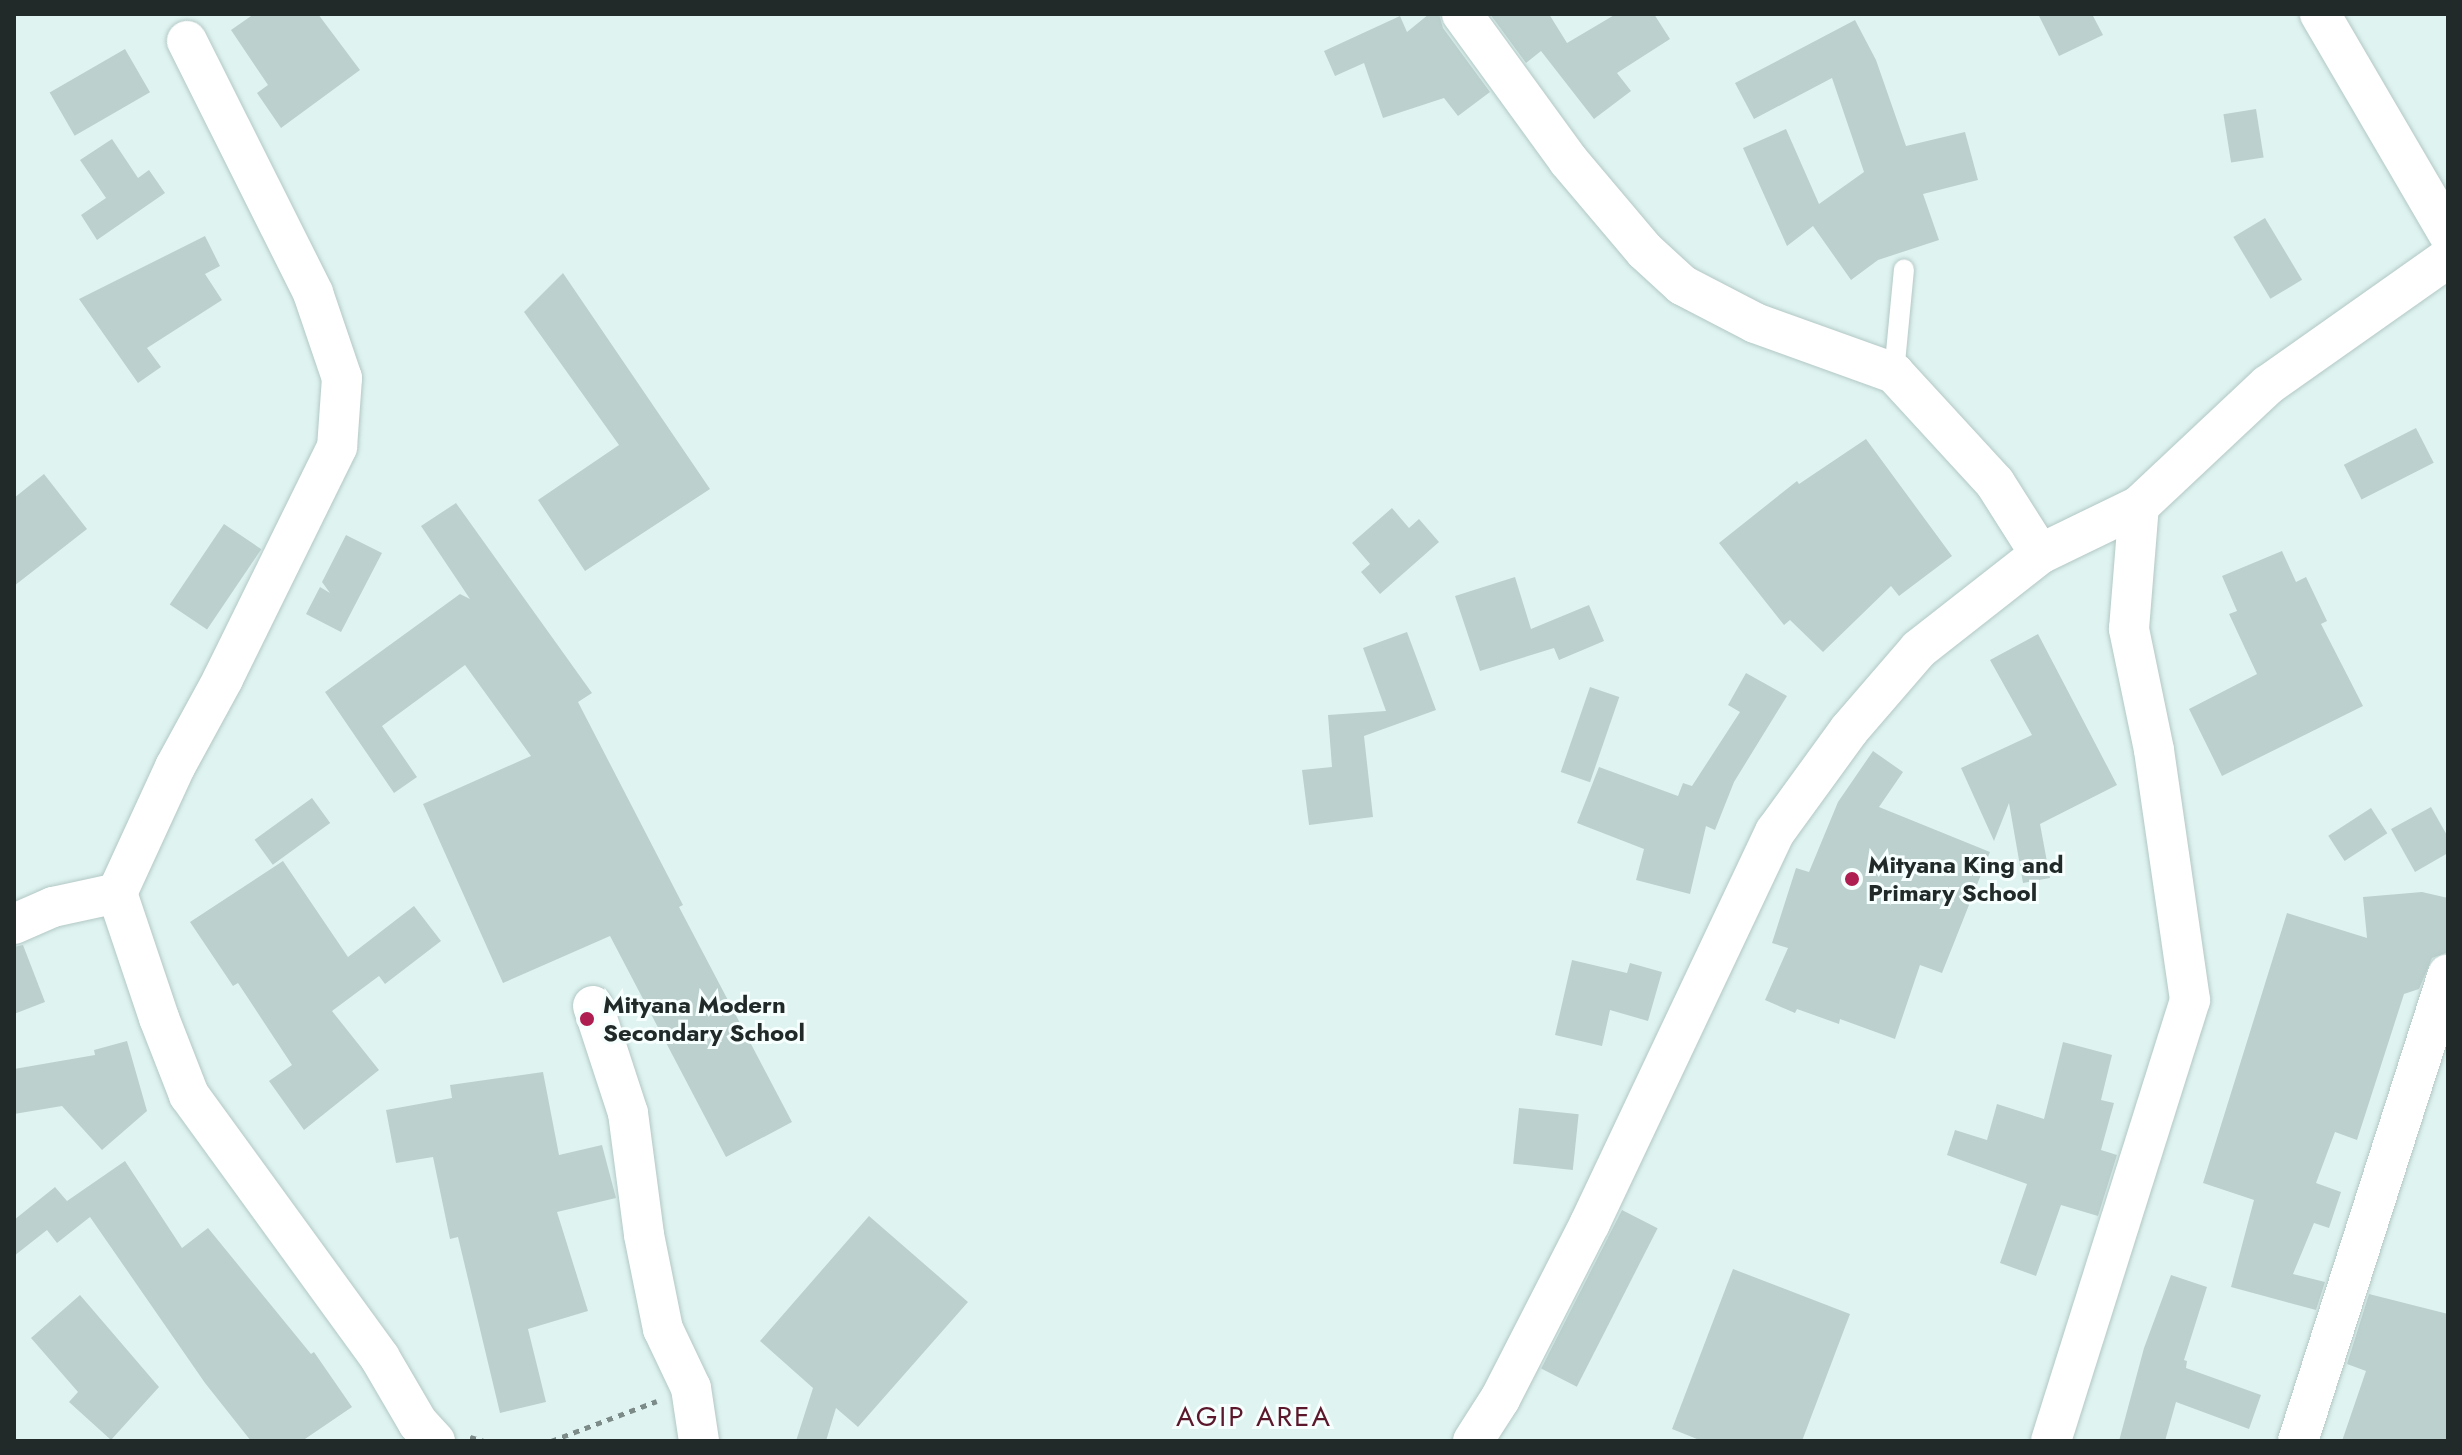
<!DOCTYPE html>
<style>
body{margin:0}
#map{position:relative;width:2462px;height:1455px;overflow:hidden;background:#dff4f1;font-family:Jost,sans-serif}
div>[style]{position:absolute}
.building>*{inset:0;background:#bcd1ce;transform-origin:0 0}
.path>*{height:5px;margin-top:-2.5px;transform-origin:0;background:repeating-linear-gradient(90deg,#7c8a88 0 6px,transparent 0 12px)}
.roads{filter:drop-shadow(0 0 2px #b3c8c5) drop-shadow(0 0 2px #b3c8c5)}
.service>*{height:20px;margin:-10px;padding:0 10px;transform-origin:10px;border-radius:10px;background:#fff}
.minor>*{height:40px;margin:-20px;padding:0 20px;transform-origin:20px;border-radius:20px;background:#fff}
.dots>*{width:22px;height:22px;translate:-50% -50%;box-sizing:border-box;border:4px solid #f6fffd;border-radius:50%}
span{translate:-50% -50%;white-space:nowrap;text-align:center;line-height:1.15;-webkit-text-stroke:6px #f6fffd;paint-order:stroke}
.poi-label{font-size:24px;color:#222a29;font-weight:700}
.left{translate:0 -50%;text-align:left}
.quarter-label{font-size:28px;color:#5b172b;letter-spacing:2px}
.frame{position:absolute;inset:0;border:16px solid #222a29;pointer-events:none}
</style>
<div id="map">
<div class="building">
<div style="clip-path:polygon(254px 14px,318px 14px,360px 70px,281px 128px,257px 93px,268px 85px,231px 30px)"></div>
<div style="clip-path:polygon(1429px 14px,1439px 14px,1443px 28px,1490px 92px,1458px 116px,1444px 98px,1383px 118px,1364px 63px,1335px 76px,1324px 51px,1400px 16px,1407px 32px)"></div>
<div style="clip-path:polygon(1490px 14px,1549px 14px,1567px 43px,1616px 14px,1654px 14px,1670px 39px,1617px 73px,1631px 91px,1594px 119px,1541px 51px,1526px 63px)"></div>
<div style="clip-path:polygon(2038px 14px,2092px 14px,2103px 35px,2059px 56px)"></div>
<div style="clip-path:polygon(1855px 20px,1876px 60px,1906px 146px,1965px 132px,1978px 180px,1923px 194px,1939px 240px,1878px 260px,1851px 280px,1813px 226px,1787px 246px,1743px 148px,1786px 129px,1819px 204px,1864px 172px,1832px 78px,1754px 119px,1735px 83px)"></div>
<div style="left:125px;top:49px;width:50px;height:87px;rotate:60deg"></div>
<div style="left:2256px;top:109px;width:49px;height:33px;rotate:81deg"></div>
<div style="clip-path:polygon(112px 139px,138px 178px,149px 170px,165px 193px,97px 240px,81px 215px,106px 198px,80px 160px)"></div>
<div style="left:2265px;top:218px;width:72px;height:37px;rotate:59deg"></div>
<div style="clip-path:polygon(205px 236px,220px 266px,205px 274px,222px 300px,147px 348px,161px 367px,138px 383px,79px 299px)"></div>
<div style="clip-path:polygon(563px 273px,710px 489px,585px 571px,538px 500px,619px 445px,524px 312px)"></div>
<div style="left:2416px;top:428px;width:39px;height:81px;rotate:63deg"></div>
<div style="clip-path:polygon(1866px 439px,1952px 556px,1899px 596px,1891px 586px,1823px 652px,1790px 620px,1784px 625px,1719px 543px,1797px 481px,1799px 484px)"></div>
<div style="clip-path:polygon(44px 474px,87px 529px,14px 586px,14px 498px)"></div>
<div style="clip-path:polygon(456px 503px,592px 693px,578px 702px,683px 905px,679px 907px,792px 1122px,726px 1157px,610px 936px,503px 983px,423px 804px,531px 756px,465px 665px,382px 726px,417px 777px,394px 793px,325px 692px,460px 594px,470px 599px,421px 526px)"></div>
<div style="clip-path:polygon(1392px 508px,1409px 528px,1419px 519px,1439px 542px,1380px 594px,1361px 572px,1370px 564px,1352px 543px)"></div>
<div style="left:224px;top:524px;width:45px;height:97px;rotate:34deg"></div>
<div style="clip-path:polygon(346px 535px,382px 553px,341px 632px,306px 614px,320px 587px,330px 593px,322px 582px)"></div>
<div style="clip-path:polygon(2282px 551px,2296px 582px,2306px 577px,2327px 621px,2321px 624px,2363px 706px,2222px 776px,2189px 709px,2257px 674px,2229px 614px,2237px 611px,2222px 576px)"></div>
<div style="clip-path:polygon(1515px 577px,1531px 629px,1589px 605px,1604px 641px,1559px 660px,1554px 648px,1480px 671px,1455px 596px)"></div>
<div style="clip-path:polygon(1407px 632px,1436px 710px,1364px 736px,1373px 817px,1309px 825px,1302px 770px,1332px 767px,1328px 715px,1386px 711px,1363px 648px)"></div>
<div style="clip-path:polygon(2038px 634px,2117px 785px,2040px 824px,2050px 878px,2023px 883px,2009px 803px,1994px 841px,1961px 768px,2032px 735px,1990px 660px)"></div>
<div style="clip-path:polygon(1746px 673px,1787px 696px,1734px 782px,1715px 830px,1706px 826px,1690px 894px,1636px 880px,1644px 849px,1577px 823px,1599px 767px,1678px 796px,1683px 783px,1692px 786px,1740px 712px,1728px 705px)"></div>
<div style="left:1590px;top:687px;width:31px;height:90px;rotate:19deg"></div>
<div style="clip-path:polygon(1873px 751px,1903px 772px,1879px 807px,1990px 852px,1942px 973px,1920px 965px,1895px 1039px,1840px 1019px,1839px 1024px,1797px 1009px,1795px 1013px,1765px 1000px,1788px 948px,1772px 943px,1796px 868px,1809px 872px,1838px 802px)"></div>
<div style="left:312px;top:798px;width:31px;height:71px;rotate:54deg"></div>
<div style="clip-path:polygon(2431px 807px,2448px 837px,2448px 853px,2415px 872px,2391px 829px)"></div>
<div style="left:2371px;top:808px;width:30px;height:51px;rotate:57deg"></div>
<div style="clip-path:polygon(283px 861px,348px 957px,414px 906px,441px 941px,385px 984px,379px 976px,332px 1011px,379px 1070px,304px 1130px,269px 1081px,292px 1065px,238px 983px,233px 986px,190px 922px)"></div>
<div style="clip-path:polygon(2422px 892px,2448px 898px,2448px 952px,2432px 958px,2419px 989px,2404px 994px,2357px 1140px,2335px 1132px,2316px 1183px,2341px 1192px,2329px 1228px,2314px 1223px,2293px 1274px,2325px 1282px,2316px 1310px,2231px 1287px,2254px 1200px,2203px 1183px,2287px 913px,2367px 938px,2363px 897px)"></div>
<div style="clip-path:polygon(23px 945px,45px 1002px,14px 1014px,14px 947px)"></div>
<div style="clip-path:polygon(1572px 960px,1627px 973px,1630px 963px,1662px 972px,1648px 1021px,1610px 1010px,1602px 1046px,1555px 1035px)"></div>
<div style="clip-path:polygon(127px 1041px,147px 1111px,102px 1150px,62px 1106px,14px 1114px,14px 1069px,95px 1055px,94px 1050px)"></div>
<div style="clip-path:polygon(2063px 1042px,2112px 1055px,2101px 1100px,2114px 1103px,2101px 1150px,2117px 1155px,2098px 1216px,2061px 1205px,2036px 1276px,2000px 1263px,2027px 1184px,1947px 1155px,1955px 1130px,1987px 1140px,1997px 1104px,2044px 1119px)"></div>
<div style="clip-path:polygon(543px 1072px,559px 1155px,602px 1145px,616px 1198px,557px 1212px,588px 1311px,528px 1329px,546px 1402px,500px 1413px,458px 1237px,450px 1239px,433px 1157px,396px 1163px,386px 1110px,452px 1098px,450px 1085px)"></div>
<div style="left:1519px;top:1108px;width:60px;height:56px;rotate:6deg"></div>
<div style="clip-path:polygon(125px 1161px,182px 1248px,208px 1228px,311px 1354px,314px 1352px,352px 1407px,302px 1441px,251px 1441px,205px 1383px,90px 1217px,57px 1243px,47px 1230px,14px 1256px,14px 1220px,55px 1187px,67px 1201px)"></div>
<div style="left:1622px;top:1210px;width:40px;height:178px;rotate:27deg"></div>
<div style="clip-path:polygon(869px 1216px,968px 1302px,858px 1427px,836px 1408px,826px 1441px,796px 1441px,813px 1388px,760px 1341px)"></div>
<div style="clip-path:polygon(1733px 1269px,1850px 1314px,1802px 1441px,1702px 1441px,1672px 1429px)"></div>
<div style="clip-path:polygon(2171px 1275px,2207px 1287px,2184px 1360px,2187px 1361px,2186px 1368px,2261px 1395px,2249px 1429px,2176px 1402px,2165px 1441px,2119px 1441px,2144px 1348px)"></div>
<div style="clip-path:polygon(2369px 1294px,2448px 1314px,2448px 1441px,2342px 1441px,2366px 1371px,2347px 1364px)"></div>
<div style="clip-path:polygon(80px 1295px,159px 1387px,111px 1440px,69px 1402px,78px 1392px,31px 1338px)"></div>
</div>
<div class="path">
<div style="left:470px;top:1437px;width:15px;rotate:16deg"></div>
<div style="left:551px;top:1441px;width:113px;rotate:-20.7deg"></div>
</div>
<div class="roads">
<div class="service">
<div style="left:1894px;top:373px;width:104px;rotate:-84.5deg"></div>
</div>
<div class="minor">
<div style="left:1462px;top:14px;width:180px;rotate:54deg"></div>
<div style="left:1568px;top:160px;width:119px;rotate:49.8deg"></div>
<div style="left:1645px;top:251px;width:50px;rotate:42.6deg"></div>
<div style="left:1682px;top:285px;width:82px;rotate:27.5deg"></div>
<div style="left:1755px;top:323px;width:148px;rotate:19.8deg"></div>
<div style="left:1894px;top:373px;width:149px;rotate:47.4deg"></div>
<div style="left:1995px;top:483px;width:84px;rotate:57.6deg"></div>
<div style="left:2040px;top:554px;width:110px;rotate:-25.9deg"></div>
<div style="left:2320px;top:14px;width:254px;rotate:59.7deg"></div>
<div style="left:187px;top:41px;width:282px;rotate:63.4deg"></div>
<div style="left:313px;top:293px;width:90px;rotate:71.2deg"></div>
<div style="left:342px;top:378px;width:69px;rotate:94.1deg"></div>
<div style="left:337px;top:447px;width:258px;rotate:116.2deg"></div>
<div style="left:223px;top:679px;width:100px;rotate:118.6deg"></div>
<div style="left:175px;top:767px;width:139px;rotate:114.7deg"></div>
<div style="left:117px;top:893px;width:132px;rotate:71.4deg"></div>
<div style="left:159px;top:1018px;width:83px;rotate:68.7deg"></div>
<div style="left:189px;top:1095px;width:325px;rotate:54deg"></div>
<div style="left:380px;top:1358px;width:75px;rotate:59.7deg"></div>
<div style="left:418px;top:1423px;width:25px;rotate:47deg"></div>
<div style="left:14px;top:924px;width:43px;rotate:-23.6deg"></div>
<div style="left:53px;top:907px;width:66px;rotate:-12.3deg"></div>
<div style="left:593px;top:1006px;width:113px;rotate:71.9deg"></div>
<div style="left:628px;top:1113px;width:123px;rotate:82.5deg"></div>
<div style="left:644px;top:1235px;width:96px;rotate:78.6deg"></div>
<div style="left:663px;top:1329px;width:65px;rotate:64.6deg"></div>
<div style="left:691px;top:1388px;width:54px;rotate:81.4deg"></div>
<div style="left:1473px;top:1441px;width:50px;rotate:-57.3deg"></div>
<div style="left:1500px;top:1399px;width:198px;rotate:-62.9deg"></div>
<div style="left:1590px;top:1223px;width:433px;rotate:-64.7deg"></div>
<div style="left:1775px;top:832px;width:126px;rotate:-54deg"></div>
<div style="left:1849px;top:730px;width:107px;rotate:-49.2deg"></div>
<div style="left:1919px;top:649px;width:154px;rotate:-38.1deg"></div>
<div style="left:2051px;top:1441px;width:462px;rotate:-72.5deg"></div>
<div style="left:2190px;top:1000px;width:253px;rotate:-98.2deg"></div>
<div style="left:2154px;top:750px;width:124px;rotate:-101.7deg"></div>
<div style="left:2129px;top:629px;width:123px;rotate:-85.4deg"></div>
<div style="left:2139px;top:506px;width:177px;rotate:-43.2deg"></div>
<div style="left:2268px;top:385px;width:220px;rotate:-35.2deg"></div>
<div style="left:2298px;top:1441px;width:490px;rotate:-72.2deg"></div>
</div>
</div>
<div class="dots">
<div style="left:1852px;top:879px;background:#af1e51"></div>
<div style="left:587px;top:1019px;background:#af1e51"></div>
</div>
<div class="poi-label">
<span class="left" style="left:1868px;top:879px">Mityana King and<br>Primary School</span>
<span class="left" style="left:603px;top:1019px">Mityana Modern<br>Secondary School</span>
</div>
<div class="quarter-label">
<span style="left:1254px;top:1417px">AGIP AREA</span>
</div>
<div class="frame"></div>
</div>
